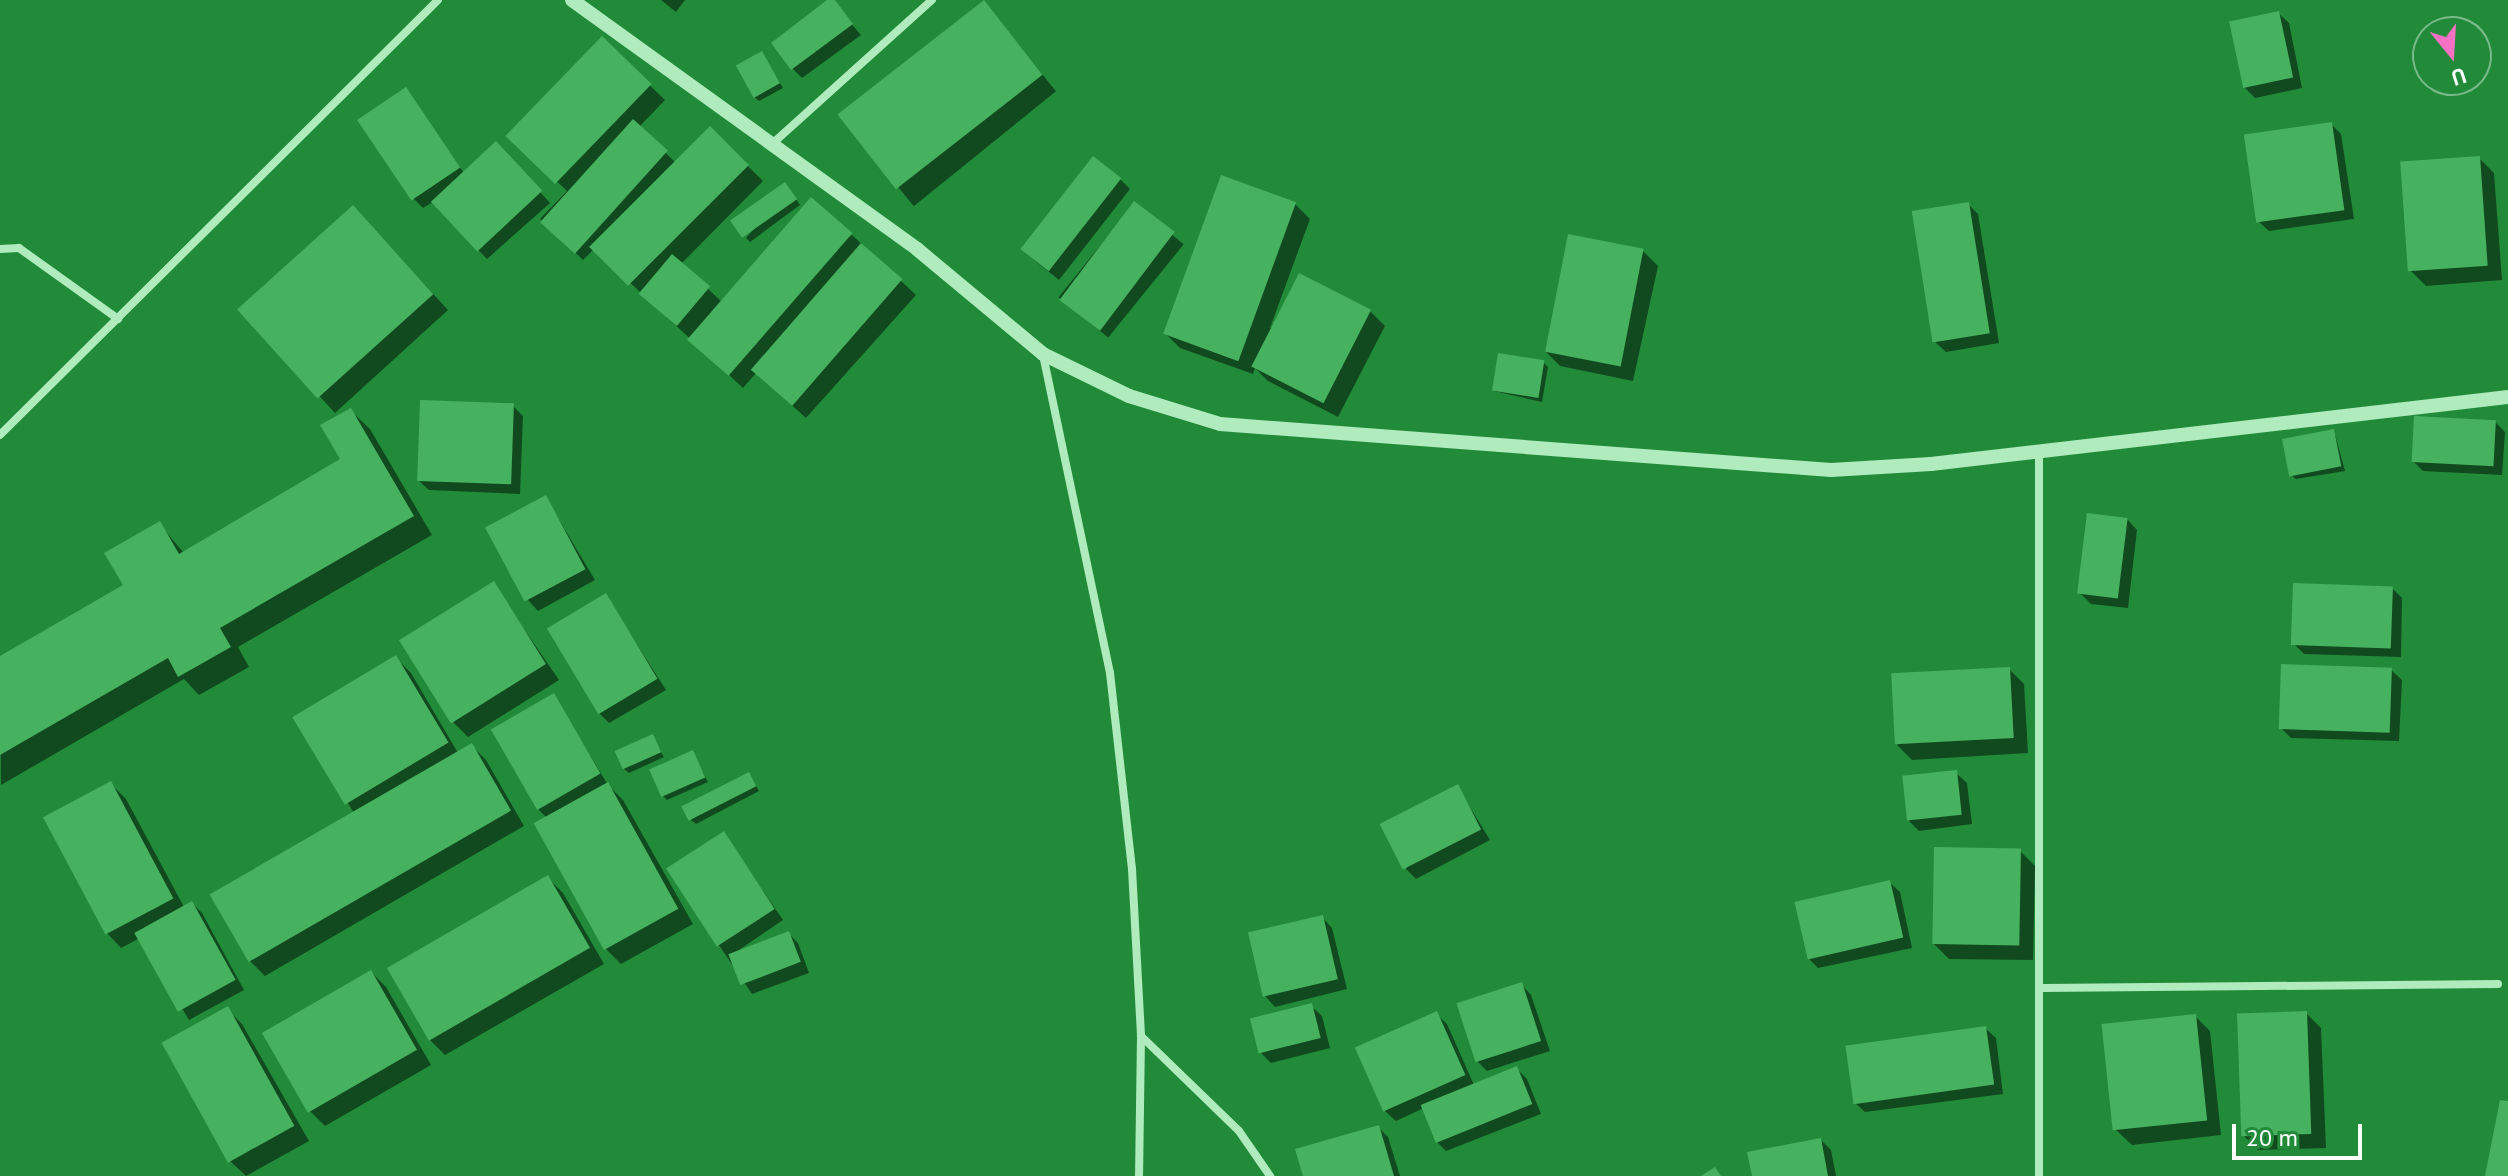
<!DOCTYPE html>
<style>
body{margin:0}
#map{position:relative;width:2508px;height:1176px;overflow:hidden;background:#228b3a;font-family:"PT Sans",sans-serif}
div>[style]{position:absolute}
.shadow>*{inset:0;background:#0007;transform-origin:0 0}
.building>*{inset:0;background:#46b15e;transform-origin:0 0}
.minor>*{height:8px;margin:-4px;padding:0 4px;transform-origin:4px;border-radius:4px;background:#afebbc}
.tertiary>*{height:14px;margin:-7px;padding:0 7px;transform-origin:7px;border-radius:7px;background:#afebbc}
span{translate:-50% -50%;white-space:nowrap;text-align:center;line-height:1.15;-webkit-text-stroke:8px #228b3a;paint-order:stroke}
.north{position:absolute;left:2412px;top:16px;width:80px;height:80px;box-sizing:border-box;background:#228b3a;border:2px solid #7ab989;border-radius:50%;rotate:162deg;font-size:22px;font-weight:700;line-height:32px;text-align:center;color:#fff}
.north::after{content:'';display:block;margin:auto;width:28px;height:36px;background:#f671c4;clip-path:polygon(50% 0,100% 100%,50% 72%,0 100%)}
.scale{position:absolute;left:2232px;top:1124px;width:130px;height:36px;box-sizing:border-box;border:4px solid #fff;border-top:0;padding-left:10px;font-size:24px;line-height:28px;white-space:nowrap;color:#fff;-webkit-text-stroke:6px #228b3a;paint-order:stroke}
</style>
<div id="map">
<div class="shadow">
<div style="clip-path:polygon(661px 0,685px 0,676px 12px)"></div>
<div style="clip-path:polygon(831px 0,861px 35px,802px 78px,792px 68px)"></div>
<div style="left:983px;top:1px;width:116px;height:183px;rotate:51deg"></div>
<div style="clip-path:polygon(2278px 13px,2289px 23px,2302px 88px,2255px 98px,2245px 88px)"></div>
<div style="clip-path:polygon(602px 39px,665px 100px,639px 127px,676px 163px,710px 129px,763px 181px,681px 264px,721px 301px,852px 235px,916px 295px,806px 418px,756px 373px,743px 388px,594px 249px,583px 260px,540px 219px,567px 191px,524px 150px)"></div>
<div style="clip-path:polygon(761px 53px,783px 88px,759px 101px,754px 97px)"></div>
<div style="clip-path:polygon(406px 90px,464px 173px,506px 154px,550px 203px,487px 259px,433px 202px,423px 208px,413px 198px)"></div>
<div style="clip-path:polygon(2331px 124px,2341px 134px,2354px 219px,2269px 231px,2258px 221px)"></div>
<div style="clip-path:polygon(2479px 158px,2494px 173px,2502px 280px,2426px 286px,2411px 271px)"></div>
<div style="clip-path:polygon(1120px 179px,1130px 189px,1059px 280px,1034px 260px)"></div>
<div style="clip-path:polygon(789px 189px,800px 205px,750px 242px,746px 238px)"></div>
<div style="left:1134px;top:204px;width:64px;height:120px;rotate:39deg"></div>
<div style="clip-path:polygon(1295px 204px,1310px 219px,1270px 328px,1370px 311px,1385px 326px,1338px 417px,1268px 381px,1255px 368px,1253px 374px,1180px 348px,1165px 333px)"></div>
<div style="clip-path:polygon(1968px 204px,1978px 214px,1999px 343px,1946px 352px,1935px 342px)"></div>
<div style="clip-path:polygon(368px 223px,448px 310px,335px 413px,241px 311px)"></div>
<div style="clip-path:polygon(1643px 251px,1658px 266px,1633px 381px,1560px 366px,1545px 351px)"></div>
<div style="clip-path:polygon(1543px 362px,1548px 367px,1542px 402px,1494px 391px)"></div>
<div style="clip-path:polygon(513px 406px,523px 416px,520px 494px,429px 490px,418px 480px)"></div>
<div style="clip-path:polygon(350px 410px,370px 429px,432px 535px,238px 647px,249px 667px,199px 695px,184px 679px,1px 785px,0 659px,126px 586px,159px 524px,184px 553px,343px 460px)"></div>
<div style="clip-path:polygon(2495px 422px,2505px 432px,2502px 475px,2423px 471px,2413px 461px)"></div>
<div style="clip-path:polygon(2334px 431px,2345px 471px,2296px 479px,2291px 475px)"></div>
<div style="clip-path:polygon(546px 498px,595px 580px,538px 611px,528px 600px)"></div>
<div style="clip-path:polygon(2127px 519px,2137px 530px,2128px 608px,2091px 604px,2080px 593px)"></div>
<div style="clip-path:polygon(493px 584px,559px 680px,468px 737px,453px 722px)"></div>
<div style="clip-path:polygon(2392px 588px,2402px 598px,2401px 657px,2304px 654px,2294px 644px)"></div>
<div style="clip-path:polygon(606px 596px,666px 690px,609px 723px,599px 713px)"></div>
<div style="clip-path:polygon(396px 658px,411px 673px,458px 753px,471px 745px,486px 760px,524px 826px,265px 976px,250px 961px,354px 813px,294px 717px)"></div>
<div style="clip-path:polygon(2009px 669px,2024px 684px,2028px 753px,1912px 760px,1897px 745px)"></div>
<div style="clip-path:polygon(2391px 670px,2402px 680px,2399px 741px,2291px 738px,2281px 728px)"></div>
<div style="clip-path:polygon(554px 696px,608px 785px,623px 800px,693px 924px,621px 964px,606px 949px,547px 818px,538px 809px)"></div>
<div style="clip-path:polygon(652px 737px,664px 757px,629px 773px,624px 769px)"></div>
<div style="clip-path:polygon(692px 753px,708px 782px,667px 800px,663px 796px)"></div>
<div style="clip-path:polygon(1956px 773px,1967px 783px,1972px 824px,1919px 831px,1909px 821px)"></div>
<div style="clip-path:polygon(749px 774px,759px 791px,696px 824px,691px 820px)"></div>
<div style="clip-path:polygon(111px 784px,126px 799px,184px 907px,192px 903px,202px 913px,244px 990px,189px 1020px,140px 938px,121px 948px,106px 932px)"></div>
<div style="clip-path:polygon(1457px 786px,1490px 840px,1416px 879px,1406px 869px)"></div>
<div style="clip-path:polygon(723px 833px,783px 920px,736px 952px,788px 933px,798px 943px,809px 973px,752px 994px,668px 870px)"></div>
<div style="clip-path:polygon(2020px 851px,2035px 866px,2033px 960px,1949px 959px,1934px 944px)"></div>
<div style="clip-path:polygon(548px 878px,563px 893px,604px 964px,445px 1055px,430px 1040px)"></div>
<div style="clip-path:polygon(1889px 882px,1900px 892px,1912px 948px,1818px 968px,1808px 958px)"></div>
<div style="clip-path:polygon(1322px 917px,1332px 928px,1347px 989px,1275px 1007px,1265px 996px)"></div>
<div style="clip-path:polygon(371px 972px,386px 987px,431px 1065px,325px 1126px,310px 1111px)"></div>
<div style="clip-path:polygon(1521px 984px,1531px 995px,1550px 1051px,1487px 1071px,1477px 1061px)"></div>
<div style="clip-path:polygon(1311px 1006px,1322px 1016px,1330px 1048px,1271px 1063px,1261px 1053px)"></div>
<div style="clip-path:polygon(227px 1009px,242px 1024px,309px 1141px,246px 1176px,230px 1161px)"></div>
<div style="clip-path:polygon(2306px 1013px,2321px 1028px,2326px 1148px,2258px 1150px,2243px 1135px)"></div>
<div style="clip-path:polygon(1436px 1014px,1447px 1024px,1474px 1085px,1516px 1068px,1527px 1079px,1541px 1114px,1446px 1151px,1436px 1141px,1424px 1108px,1396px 1121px,1385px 1111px)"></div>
<div style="clip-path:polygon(2195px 1016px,2210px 1031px,2221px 1135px,2132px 1145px,2116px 1130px)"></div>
<div style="clip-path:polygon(1985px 1028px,1996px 1038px,2003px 1094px,1865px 1112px,1854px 1102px)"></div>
<div style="clip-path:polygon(1378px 1127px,1388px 1137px,1400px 1176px,1305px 1176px)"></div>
<div style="clip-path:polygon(1821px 1140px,1831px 1150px,1836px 1176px,1754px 1176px)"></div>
</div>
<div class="building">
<div style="clip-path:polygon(827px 0,835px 0,853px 24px,791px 70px,771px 43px)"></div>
<div style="left:984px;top:0;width:95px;height:186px;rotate:52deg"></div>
<div style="left:2279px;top:11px;width:68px;height:51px;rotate:78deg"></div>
<div style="left:602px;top:36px;width:69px;height:139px;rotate:44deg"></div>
<div style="left:762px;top:51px;width:37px;height:30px;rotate:61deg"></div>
<div style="left:406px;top:87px;width:97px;height:59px;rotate:56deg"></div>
<div style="left:633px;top:119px;width:47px;height:139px;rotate:42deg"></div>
<div style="left:2332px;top:122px;width:89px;height:89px;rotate:82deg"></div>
<div style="left:710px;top:126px;width:55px;height:171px;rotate:45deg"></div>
<div style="left:496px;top:141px;width:68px;height:89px;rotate:47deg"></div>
<div style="left:1093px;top:156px;width:36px;height:118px;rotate:38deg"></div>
<div style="left:2480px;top:156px;width:110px;height:80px;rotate:86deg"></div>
<div style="left:1221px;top:175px;width:80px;height:169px;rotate:20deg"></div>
<div style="left:785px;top:182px;width:21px;height:67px;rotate:55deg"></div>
<div style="left:811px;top:197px;width:55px;height:189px;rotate:41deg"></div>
<div style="left:1134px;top:201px;width:51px;height:124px;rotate:37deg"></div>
<div style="left:1969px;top:202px;width:133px;height:58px;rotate:81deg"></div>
<div style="left:353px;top:205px;width:120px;height:156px;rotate:48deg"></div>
<div style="left:1568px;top:234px;width:77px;height:120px;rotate:11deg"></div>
<div style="left:861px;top:243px;width:55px;height:168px;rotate:41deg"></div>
<div style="left:672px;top:254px;width:50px;height:52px;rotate:40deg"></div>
<div style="left:1299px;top:273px;width:81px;height:105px;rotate:27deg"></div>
<div style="left:1498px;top:353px;width:47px;height:38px;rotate:9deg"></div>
<div style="left:420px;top:400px;width:94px;height:81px;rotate:2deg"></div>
<div style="clip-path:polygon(351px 408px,414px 516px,220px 628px,231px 647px,178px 677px,168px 658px,0 755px,0 656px,123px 585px,104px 553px,160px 521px,179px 554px,340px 459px,320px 425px)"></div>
<div style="left:2414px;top:416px;width:82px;height:46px;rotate:3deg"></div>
<div style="left:2334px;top:429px;width:38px;height:53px;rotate:79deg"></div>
<div style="left:546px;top:495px;width:84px;height:69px;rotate:62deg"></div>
<div style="left:2087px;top:513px;width:41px;height:81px;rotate:7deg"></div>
<div style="left:494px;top:581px;width:98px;height:112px;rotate:58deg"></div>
<div style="left:2293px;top:583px;width:100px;height:62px;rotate:2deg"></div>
<div style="left:606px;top:593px;width:100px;height:69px;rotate:59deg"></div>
<div style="left:396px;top:655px;width:102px;height:121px;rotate:59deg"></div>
<div style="left:2281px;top:664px;width:111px;height:65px;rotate:2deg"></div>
<div style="left:2010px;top:667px;width:71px;height:119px;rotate:87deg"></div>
<div style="left:554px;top:693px;width:93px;height:73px;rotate:60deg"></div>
<div style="left:653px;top:734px;width:20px;height:42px;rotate:66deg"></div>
<div style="left:472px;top:743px;width:78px;height:303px;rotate:60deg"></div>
<div style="left:693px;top:750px;width:30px;height:48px;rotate:66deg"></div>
<div style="left:1957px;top:770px;width:45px;height:55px;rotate:84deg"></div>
<div style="left:749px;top:772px;width:16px;height:76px;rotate:63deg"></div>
<div style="left:111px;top:781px;width:133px;height:77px;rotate:62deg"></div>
<div style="left:608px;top:782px;width:145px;height:85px;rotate:61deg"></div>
<div style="left:1458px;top:784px;width:51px;height:88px;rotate:63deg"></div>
<div style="left:724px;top:831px;width:93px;height:69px;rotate:57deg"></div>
<div style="left:1934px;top:847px;width:87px;height:97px;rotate:1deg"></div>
<div style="left:548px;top:875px;width:84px;height:186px;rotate:60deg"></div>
<div style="left:1890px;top:880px;width:59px;height:98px;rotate:77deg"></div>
<div style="left:192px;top:901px;width:90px;height:66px;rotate:61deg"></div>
<div style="left:1323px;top:915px;width:66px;height:77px;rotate:77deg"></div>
<div style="left:789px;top:931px;width:33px;height:65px;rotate:69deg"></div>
<div style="left:371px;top:970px;width:92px;height:126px;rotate:60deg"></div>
<div style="left:1522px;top:982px;width:62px;height:69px;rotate:72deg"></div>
<div style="left:1312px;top:1003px;width:36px;height:64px;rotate:76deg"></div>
<div style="left:228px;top:1006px;width:137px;height:76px;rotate:61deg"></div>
<div style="left:1437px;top:1011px;width:70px;height:90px;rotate:66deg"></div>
<div style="left:2307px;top:1011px;width:123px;height:70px;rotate:88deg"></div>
<div style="left:2196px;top:1014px;width:107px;height:95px;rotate:84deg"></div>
<div style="left:1986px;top:1026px;width:59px;height:142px;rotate:82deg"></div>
<div style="left:1517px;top:1066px;width:41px;height:104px;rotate:68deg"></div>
<div style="clip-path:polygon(2500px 1100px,2508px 1101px,2508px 1176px,2485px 1176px)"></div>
<div style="clip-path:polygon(1379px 1125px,1394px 1176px,1303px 1176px,1295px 1149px)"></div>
<div style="clip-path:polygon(1821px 1138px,1828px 1176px,1752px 1176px,1747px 1152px)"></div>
<div style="clip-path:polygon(1715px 1167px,1721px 1176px,1701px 1176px)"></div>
</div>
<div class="minor">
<div style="left:772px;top:144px;width:215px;rotate:-42deg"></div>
<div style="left:0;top:249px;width:19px;rotate:-3deg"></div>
<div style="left:19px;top:248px;width:122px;rotate:35.6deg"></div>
<div style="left:1043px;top:355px;width:325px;rotate:78.1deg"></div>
<div style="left:1110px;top:673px;width:197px;rotate:83.6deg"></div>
<div style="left:1132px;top:869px;width:167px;rotate:86.9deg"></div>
<div style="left:1141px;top:1036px;width:140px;rotate:90.8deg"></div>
<div style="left:0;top:435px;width:617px;rotate:-44.8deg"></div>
<div style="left:2039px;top:451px;width:725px;rotate:90deg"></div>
<div style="left:2043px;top:988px;width:455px;rotate:-0.5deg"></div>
<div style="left:1141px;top:1036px;width:136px;rotate:44.1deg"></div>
<div style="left:1239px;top:1131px;width:55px;rotate:55.4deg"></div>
</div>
<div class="tertiary">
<div style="left:572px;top:0;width:425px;rotate:35.8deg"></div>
<div style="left:917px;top:249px;width:164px;rotate:39.8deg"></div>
<div style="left:1043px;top:354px;width:96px;rotate:26deg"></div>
<div style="left:1129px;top:396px;width:95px;rotate:17.1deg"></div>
<div style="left:1220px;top:424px;width:613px;rotate:4.31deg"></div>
<div style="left:1831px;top:470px;width:100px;rotate:-3.4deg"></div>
<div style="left:1931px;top:464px;width:581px;rotate:-6.62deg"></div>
</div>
<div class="north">U</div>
<div class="scale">20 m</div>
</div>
